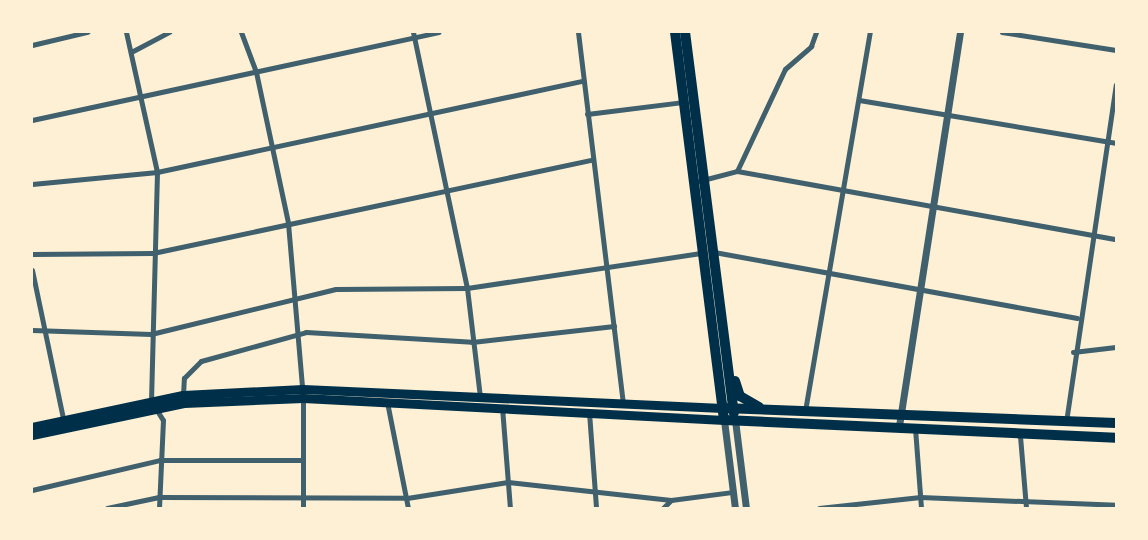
<!DOCTYPE html>
<style>
body{margin:0}
#map{position:relative;width:1148px;height:540px;overflow:hidden;background:#fdf0d5;font-family:Rubik,sans-serif}
div>[style]{position:absolute}
.pedestrian>*{height:4.5px;margin:-2.25px;padding:0 2.25px;transform-origin:2.25px;border-radius:2.25px;background:#3f606c}
.minor>*{height:5px;margin:-2.5px;padding:0 2.5px;transform-origin:2.5px;border-radius:2.5px;background:#3f606c}
.tertiary>*{height:7px;margin:-3.5px;padding:0 3.5px;transform-origin:3.5px;border-radius:3.5px;background:#3f606c}
.primary>*{height:9px;margin:-4.5px;padding:0 4.5px;transform-origin:4.5px;border-radius:4.5px;background:#003049}
.trunk>*{height:10px;margin:-5px;padding:0 5px;transform-origin:5px;border-radius:5px;background:#003049}
span{translate:-50% -50%;white-space:nowrap;text-align:center;line-height:1.15;-webkit-text-stroke:7px #fdf0d5;paint-order:stroke}
.frame{position:absolute;inset:0;border:33px solid #fdf0d5;pointer-events:none}
</style>
<div id="map">
<div class="pedestrian">
<div style="left:1002px;top:32px;width:115px;rotate:9deg"></div>
</div>
<div class="minor">
<div style="left:126px;top:32px;width:143px;rotate:77.5deg"></div>
<div style="left:157px;top:172px;width:229px;rotate:91.5deg"></div>
<div style="left:151px;top:401px;width:22px;rotate:58deg"></div>
<div style="left:163px;top:420px;width:88px;rotate:92.6deg"></div>
<div style="left:241px;top:32px;width:43px;rotate:69.4deg"></div>
<div style="left:256px;top:72px;width:154px;rotate:78deg"></div>
<div style="left:288px;top:223px;width:176px;rotate:85.1deg"></div>
<div style="left:303px;top:398px;width:110px;rotate:90deg"></div>
<div style="left:413px;top:32px;width:262px;rotate:78.1deg"></div>
<div style="left:467px;top:288px;width:110px;rotate:83.2deg"></div>
<div style="left:578px;top:32px;width:375px;rotate:83.1deg"></div>
<div style="left:32px;top:45px;width:57px;rotate:-13.3deg"></div>
<div style="left:133px;top:51px;width:41px;rotate:-27.8deg"></div>
<div style="left:859px;top:100px;width:261px;rotate:9.5deg"></div>
<div style="left:587px;top:114px;width:98px;rotate:-7.1deg"></div>
<div style="left:32px;top:120px;width:416px;rotate:-12.2deg"></div>
<div style="left:737px;top:171px;width:385px;rotate:10.2deg"></div>
<div style="left:695px;top:182px;width:43px;rotate:-14.7deg"></div>
<div style="left:737px;top:171px;width:113px;rotate:-64.8deg"></div>
<div style="left:785px;top:69px;width:35px;rotate:-41deg"></div>
<div style="left:811px;top:46px;width:15px;rotate:-70deg"></div>
<div style="left:32px;top:184px;width:126px;rotate:-5.5deg"></div>
<div style="left:157px;top:172px;width:436px;rotate:-12.1deg"></div>
<div style="left:714px;top:252px;width:369px;rotate:10.3deg"></div>
<div style="left:32px;top:254px;width:121px;rotate:-0.5deg"></div>
<div style="left:153px;top:253px;width:449px;rotate:-12deg"></div>
<div style="left:32px;top:270px;width:151px;rotate:78.2deg"></div>
<div style="left:32px;top:330px;width:119px;rotate:1.9deg"></div>
<div style="left:151px;top:334px;width:190px;rotate:-13.7deg"></div>
<div style="left:336px;top:289px;width:131px;rotate:-0.4deg"></div>
<div style="left:467px;top:288px;width:238px;rotate:-8.5deg"></div>
<div style="left:1073px;top:352px;width:43px;rotate:-6.6deg"></div>
<div style="left:183px;top:395px;width:17px;rotate:-87deg"></div>
<div style="left:184px;top:378px;width:24px;rotate:-45deg"></div>
<div style="left:201px;top:361px;width:109px;rotate:-15.4deg"></div>
<div style="left:306px;top:332px;width:166px;rotate:3.4deg"></div>
<div style="left:472px;top:342px;width:143px;rotate:-6.4deg"></div>
<div style="left:387px;top:402px;width:108px;rotate:78.8deg"></div>
<div style="left:502px;top:407px;width:101px;rotate:85.5deg"></div>
<div style="left:805px;top:411px;width:385px;rotate:-80.3deg"></div>
<div style="left:589px;top:412px;width:96px;rotate:85.8deg"></div>
<div style="left:1066px;top:422px;width:341px;rotate:-81.6deg"></div>
<div style="left:915px;top:428px;width:80px;rotate:85.7deg"></div>
<div style="left:1020px;top:436px;width:72px;rotate:85.2deg"></div>
<div style="left:32px;top:490px;width:131px;rotate:-13.2deg"></div>
<div style="left:160px;top:460px;width:143px"></div>
<div style="left:107px;top:508px;width:53px;rotate:-11.9deg"></div>
<div style="left:159px;top:497px;width:248px;rotate:0.2deg"></div>
<div style="left:407px;top:498px;width:102px;rotate:-9deg"></div>
<div style="left:508px;top:482px;width:164px;rotate:6.3deg"></div>
<div style="left:671px;top:500px;width:63px;rotate:-7.4deg"></div>
<div style="left:663px;top:508px;width:11px;rotate:-45deg"></div>
<div style="left:819px;top:508px;width:102px;rotate:-6.2deg"></div>
<div style="left:920px;top:497px;width:196px;rotate:2.3deg"></div>
</div>
<div class="tertiary">
<div style="left:724px;top:420px;width:89px;rotate:82.9deg"></div>
<div style="left:735px;top:420px;width:89px;rotate:82.9deg"></div>
<div style="left:899px;top:426px;width:399px;rotate:-81.2deg"></div>
</div>
<div class="primary">
<div style="left:32px;top:427px;width:154px;rotate:-12deg"></div>
<div style="left:183px;top:395px;width:120px;rotate:-2.9deg"></div>
<div style="left:303px;top:389px;width:420px;rotate:2.6deg"></div>
<div style="left:32px;top:435px;width:155px;rotate:-11.9deg"></div>
<div style="left:184px;top:403px;width:119px;rotate:-2.4deg"></div>
<div style="left:303px;top:398px;width:422px;rotate:3deg"></div>
</div>
<div class="trunk">
<div style="left:675px;top:32px;width:391px;rotate:82.8deg"></div>
<div style="left:724px;top:420px;width:392px;rotate:2.6deg"></div>
<div style="left:685px;top:32px;width:384px;rotate:82.7deg"></div>
<div style="left:735px;top:381px;width:16px;rotate:72deg"></div>
<div style="left:740px;top:396px;width:22px;rotate:30deg"></div>
<div style="left:723px;top:408px;width:393px;rotate:2.2deg"></div>
</div>
<div class="frame"></div>
</div>
